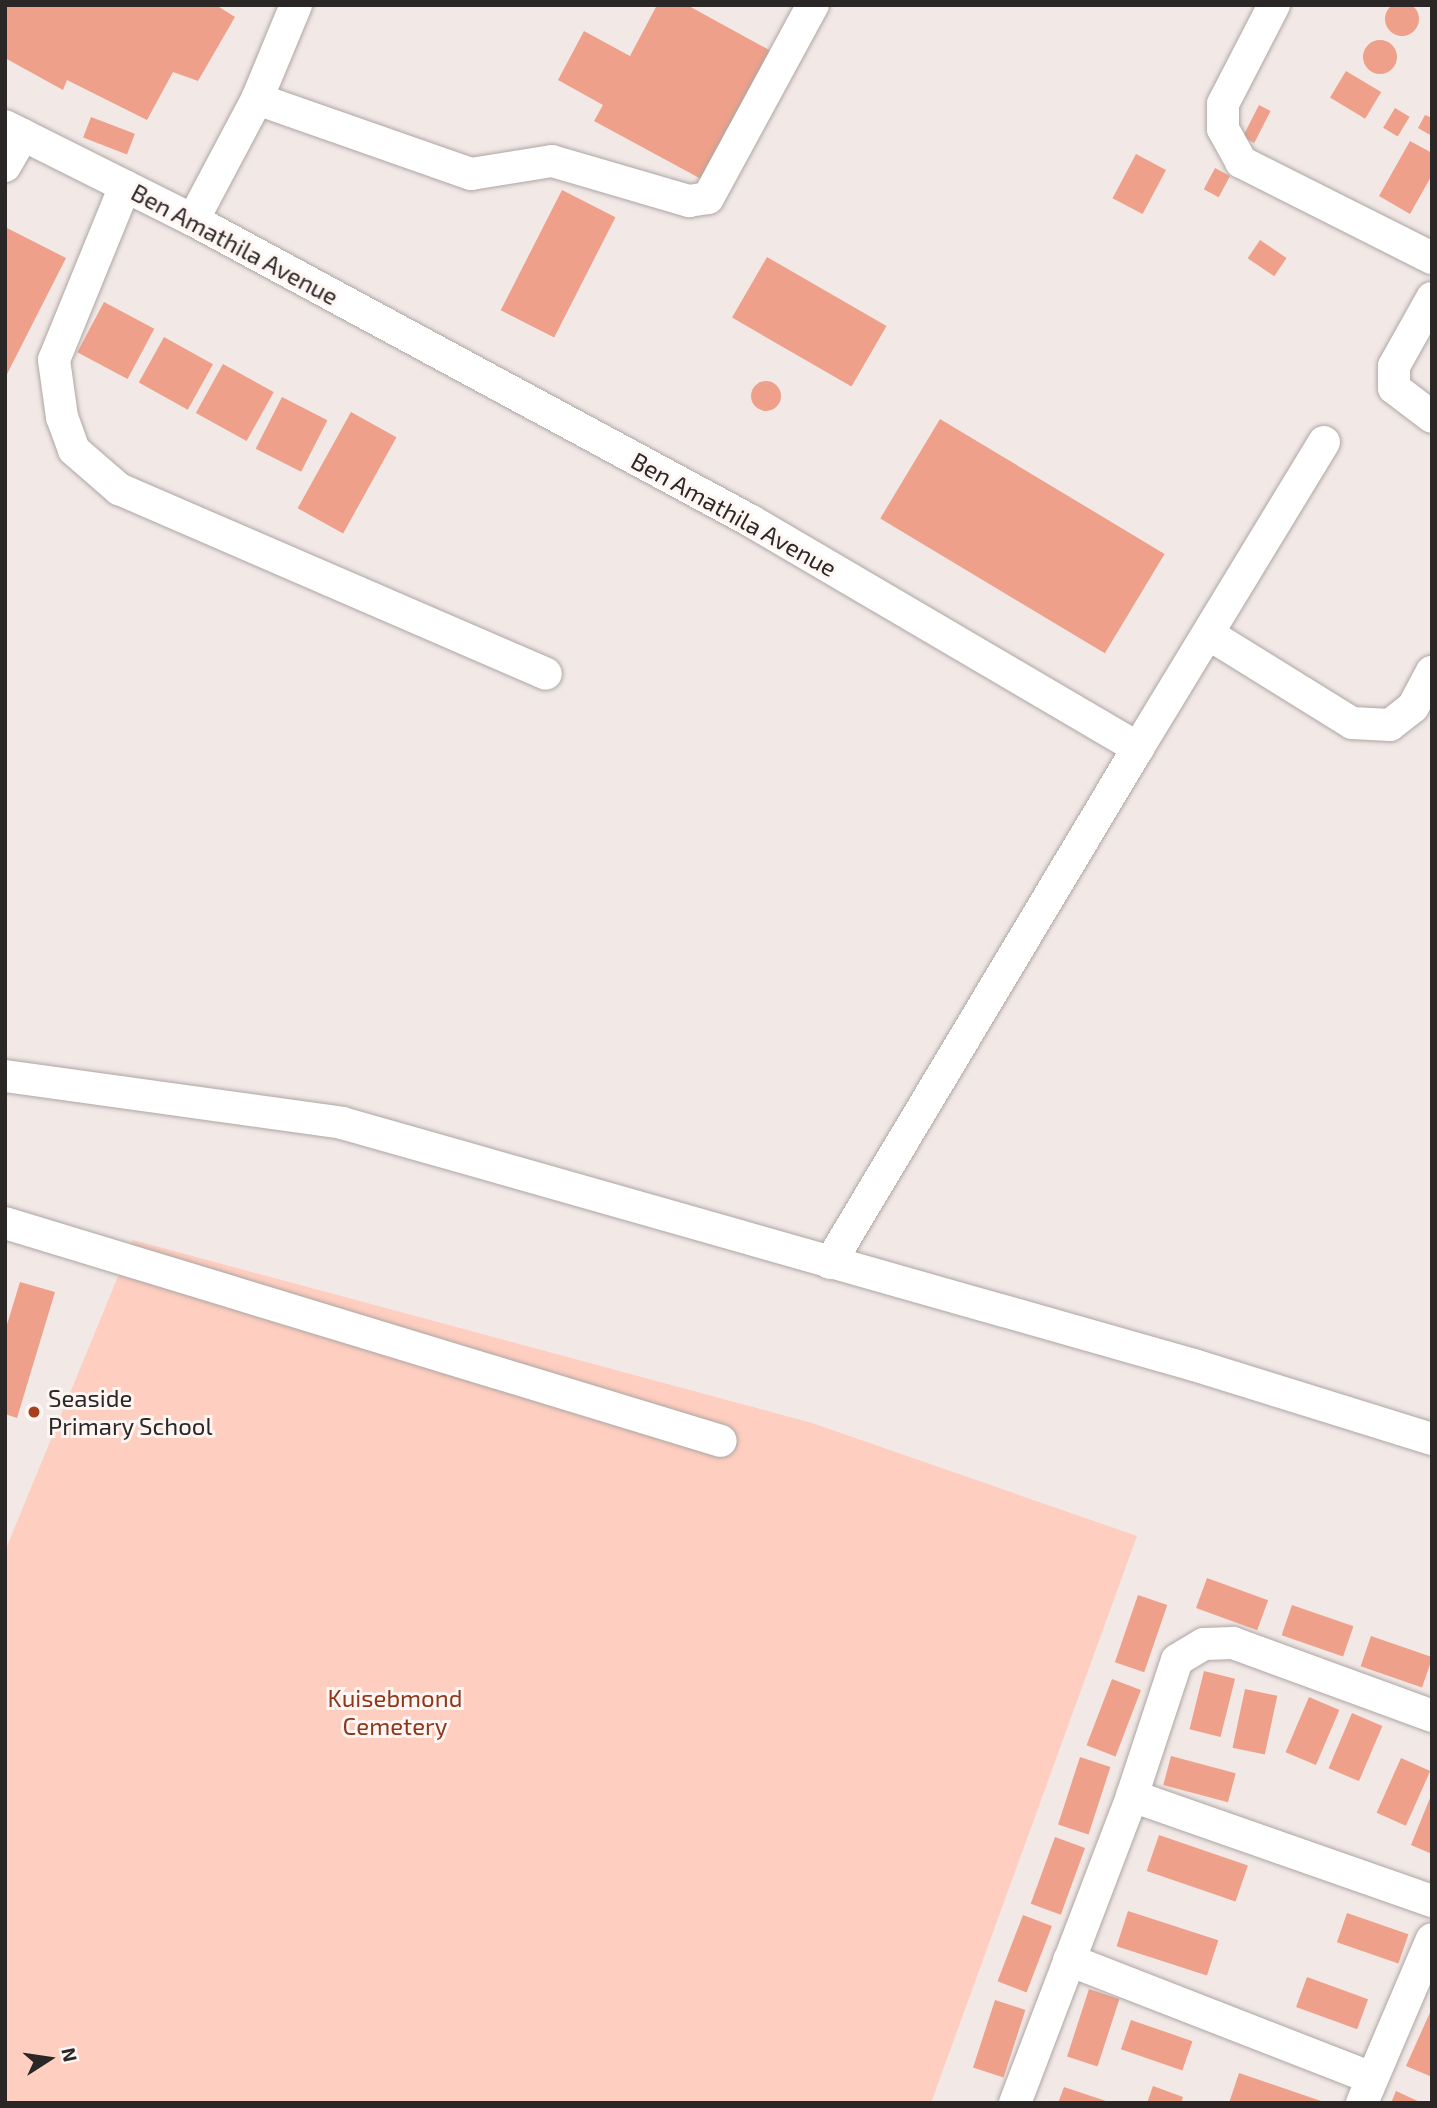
<!DOCTYPE html>
<style>
body{margin:0}
#map{position:relative;width:1437px;height:2108px;overflow:hidden;background:#f2e9e6;font-family:"Exo 2",sans-serif}
div>[style]{position:absolute}
.green>*{inset:0;background:#fecec0}
.building>*{inset:0;background:#eea08a;transform-origin:0 0}
.round{border-radius:50%}
.roads{filter:drop-shadow(0 0 2px #aea6a3) drop-shadow(0 0 2px #aea6a3)}
.minor>*{height:32px;margin:-16px;padding:0 16px;transform-origin:16px;border-radius:16px;background:#fff}
.dots>*{width:19px;height:19px;translate:-50% -50%;box-sizing:border-box;border:4px solid #fff6f3;border-radius:50%}
span{translate:-50% -50%;white-space:nowrap;text-align:center;line-height:1.15;-webkit-text-stroke:6px #fff6f3;paint-order:stroke}
.street-label{font-size:24px;color:#2a2726}
.poi-label{font-size:24px;color:#2a2726}
.left{translate:0 -50%;text-align:left}
.park-label{font-size:24px;color:#90361b}
.frame{position:absolute;inset:0;border:7px solid #2a2726;pointer-events:none}
.north{position:absolute;left:14px;top:2024px;width:70px;height:70px;-webkit-text-stroke:5px #fff6f3;paint-order:stroke;rotate:78deg;font-size:19px;font-weight:700;line-height:28px;text-align:center;color:#2a2726}
.north::after{content:'';display:block;margin:auto;width:24px;height:32px;background:#2a2726;clip-path:polygon(50% 0,100% 100%,50% 72%,0 100%)}
</style>
<div id="map">
<div class="green">
<div style="clip-path:polygon(133px 1240px,812px 1423px,1137px 1536px,931px 2103px,5px 2103px,5px 1551px)"></div>
</div>
<div class="building">
<div class="round" style="left:1385px;top:2px;width:34px;height:34px"></div>
<div style="clip-path:polygon(5px 5px,216px 5px,235px 17px,198px 81px,173px 72px,147px 120px,67px 80px,63px 90px,5px 58px)"></div>
<div style="clip-path:polygon(657px 5px,687px 5px,771px 51px,703px 180px,594px 121px,603px 105px,558px 80px,584px 31px,630px 56px)"></div>
<div class="round" style="left:1363px;top:40px;width:34px;height:34px"></div>
<div style="left:1346px;top:71px;width:41px;height:31px;rotate:31deg"></div>
<div style="left:1259px;top:105px;width:13px;height:36px;rotate:27deg"></div>
<div style="left:1395px;top:108px;width:17px;height:23px;rotate:31deg"></div>
<div style="clip-path:polygon(1425px 115px,1432px 118px,1432px 136px,1418px 128px)"></div>
<div style="left:91px;top:117px;width:47px;height:22px;rotate:21deg"></div>
<div style="clip-path:polygon(1410px 141px,1432px 153px,1432px 175px,1410px 214px,1379px 196px)"></div>
<div style="left:1136px;top:154px;width:34px;height:50px;rotate:28deg"></div>
<div style="left:1215px;top:168px;width:17px;height:24px;rotate:28deg"></div>
<div style="left:562px;top:190px;width:60px;height:135px;rotate:27deg"></div>
<div style="clip-path:polygon(5px 227px,66px 258px,5px 378px)"></div>
<div style="left:1260px;top:240px;width:32px;height:22px;rotate:34deg"></div>
<div style="left:767px;top:257px;width:138px;height:70px;rotate:30deg"></div>
<div style="left:104px;top:302px;width:57px;height:57px;rotate:28deg"></div>
<div style="left:164px;top:337px;width:56px;height:52px;rotate:29deg"></div>
<div style="left:223px;top:364px;width:58px;height:56px;rotate:29deg"></div>
<div class="round" style="left:751px;top:381px;width:30px;height:30px"></div>
<div style="left:282px;top:397px;width:51px;height:58px;rotate:27deg"></div>
<div style="left:351px;top:412px;width:52px;height:110px;rotate:29deg"></div>
<div style="left:940px;top:419px;width:262px;height:116px;rotate:31deg"></div>
<div style="clip-path:polygon(20px 1282px,55px 1292px,17px 1418px,5px 1414px,5px 1331px)"></div>
<div style="left:1207px;top:1578px;width:65px;height:32px;rotate:20deg"></div>
<div style="left:1138px;top:1595px;width:31px;height:71px;rotate:19deg"></div>
<div style="left:1292px;top:1605px;width:65px;height:32px;rotate:19deg"></div>
<div style="left:1371px;top:1636px;width:65px;height:32px;rotate:19deg"></div>
<div style="left:1204px;top:1671px;width:32px;height:60px;rotate:14deg"></div>
<div style="left:1112px;top:1679px;width:31px;height:71px;rotate:21deg"></div>
<div style="left:1245px;top:1689px;width:33px;height:60px;rotate:12deg"></div>
<div style="left:1309px;top:1697px;width:33px;height:60px;rotate:23deg"></div>
<div style="left:1352px;top:1713px;width:33px;height:60px;rotate:23deg"></div>
<div style="left:1171px;top:1756px;width:67px;height:30px;rotate:15deg"></div>
<div style="left:1080px;top:1757px;width:32px;height:71px;rotate:18deg"></div>
<div style="left:1401px;top:1758px;width:32px;height:60px;rotate:24deg"></div>
<div style="clip-path:polygon(1432px 1793px,1432px 1854px,1411px 1845px)"></div>
<div style="left:1159px;top:1835px;width:94px;height:38px;rotate:19deg"></div>
<div style="left:1055px;top:1837px;width:32px;height:71px;rotate:20deg"></div>
<div style="left:1128px;top:1911px;width:95px;height:37px;rotate:18deg"></div>
<div style="left:1347px;top:1913px;width:65px;height:31px;rotate:19deg"></div>
<div style="left:1023px;top:1915px;width:31px;height:71px;rotate:21deg"></div>
<div style="left:1307px;top:1977px;width:65px;height:32px;rotate:20deg"></div>
<div style="left:1089px;top:1989px;width:32px;height:71px;rotate:18deg"></div>
<div style="left:995px;top:2000px;width:32px;height:71px;rotate:18deg"></div>
<div style="clip-path:polygon(1432px 2008px,1432px 2077px,1406px 2066px)"></div>
<div style="left:1131px;top:2020px;width:65px;height:31px;rotate:19deg"></div>
<div style="clip-path:polygon(1239px 2073px,1324px 2102px,1324px 2103px,1229px 2103px)"></div>
<div style="clip-path:polygon(1153px 2086px,1183px 2097px,1181px 2103px,1147px 2103px)"></div>
<div style="clip-path:polygon(1064px 2087px,1109px 2102px,1109px 2103px,1058px 2103px)"></div>
<div style="clip-path:polygon(1396px 2091px,1422px 2103px,1391px 2103px)"></div>
</div>
<div class="roads">
<div class="minor">
<div style="left:1274px;top:5px;width:111px;rotate:117.3deg"></div>
<div style="left:1223px;top:104px;width:25px;rotate:90deg"></div>
<div style="left:1223px;top:129px;width:38px;rotate:61deg"></div>
<div style="left:1241px;top:162px;width:214px;rotate:26.7deg"></div>
<div style="left:257px;top:99px;width:227px;rotate:19.3deg"></div>
<div style="left:471px;top:174px;width:82px;rotate:-9.1deg"></div>
<div style="left:552px;top:161px;width:143px;rotate:16.3deg"></div>
<div style="left:689px;top:201px;width:19px;rotate:-9deg"></div>
<div style="left:708px;top:198px;width:220px;rotate:-61.5deg"></div>
<div style="left:5px;top:126px;width:210px;rotate:26.6deg"></div>
<div style="left:193px;top:220px;width:634px;rotate:28.34deg"></div>
<div style="left:751px;top:521px;width:449px;rotate:30.4deg"></div>
<div style="left:1138px;top:748px;width:358px;rotate:-58.7deg"></div>
<div style="left:5px;top:166px;width:36px;rotate:-60deg"></div>
<div style="left:125px;top:186px;width:188px;rotate:112.2deg"></div>
<div style="left:54px;top:360px;width:58px;rotate:82deg"></div>
<div style="left:62px;top:417px;width:35px;rotate:70deg"></div>
<div style="left:74px;top:450px;width:60px;rotate:40.9deg"></div>
<div style="left:119px;top:489px;width:465px;rotate:23.4deg"></div>
<div style="left:193px;top:220px;width:137px;rotate:-62.1deg"></div>
<div style="left:257px;top:99px;width:102px;rotate:-67.5deg"></div>
<div style="left:1432px;top:298px;width:78px;rotate:119.2deg"></div>
<div style="left:1394px;top:366px;width:22px;rotate:90deg"></div>
<div style="left:1394px;top:388px;width:48px;rotate:37.3deg"></div>
<div style="left:1210px;top:635px;width:167px;rotate:31.8deg"></div>
<div style="left:1352px;top:723px;width:38px;rotate:3deg"></div>
<div style="left:1390px;top:725px;width:29px;rotate:-38deg"></div>
<div style="left:1413px;top:707px;width:40px;rotate:-62deg"></div>
<div style="left:5px;top:1076px;width:340px;rotate:7.9deg"></div>
<div style="left:342px;top:1123px;width:886px;rotate:15.86deg"></div>
<div style="left:1194px;top:1365px;width:249px;rotate:17.3deg"></div>
<div style="left:5px;top:1223px;width:748px;rotate:16.93deg"></div>
<div style="left:830px;top:1263px;width:600px;rotate:-59.12deg"></div>
<div style="left:1132px;top:1796px;width:318px;rotate:19.3deg"></div>
<div style="left:1069px;top:1960px;width:324px;rotate:21.3deg"></div>
<div style="left:1015px;top:2103px;width:329px;rotate:-69.1deg"></div>
<div style="left:1132px;top:1796px;width:143px;rotate:-71.7deg"></div>
<div style="left:1177px;top:1660px;width:31px;rotate:-31deg"></div>
<div style="left:1204px;top:1644px;width:29px;rotate:-2deg"></div>
<div style="left:1233px;top:1643px;width:212px;rotate:20.1deg"></div>
<div style="left:1362px;top:2103px;width:178px;rotate:-66.9deg"></div>
</div>
</div>
<div class="dots">
<div style="left:34px;top:1412px;background:#a73f1f"></div>
</div>
<div class="street-label">
<span style="left:235px;top:244px;rotate:28deg">Ben Amathila Avenue</span>
<span style="left:734px;top:514px;rotate:29deg">Ben Amathila Avenue</span>
</div>
<div class="poi-label">
<span class="left" style="left:48px;top:1412px">Seaside<br>Primary School</span>
</div>
<div class="park-label">
<span style="left:395px;top:1712px">Kuisebmond<br>Cemetery</span>
</div>
<div class="frame"></div>
<div class="north">N</div>
</div>
